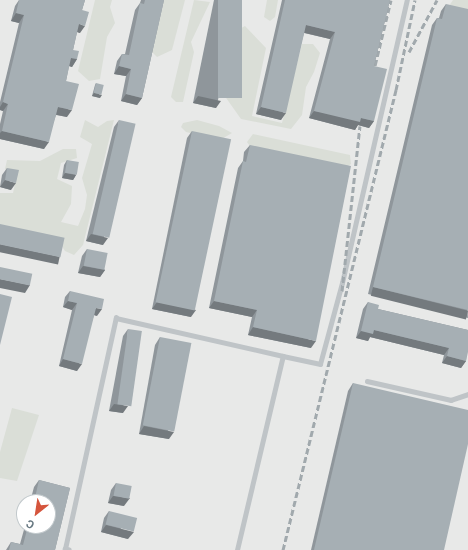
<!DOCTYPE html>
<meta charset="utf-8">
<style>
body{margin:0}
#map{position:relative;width:468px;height:550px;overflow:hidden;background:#fafaf8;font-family:Roboto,sans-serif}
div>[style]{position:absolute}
.built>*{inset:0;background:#e8e9e8}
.green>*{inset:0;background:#daded7}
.service>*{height:4.5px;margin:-2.25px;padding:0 2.25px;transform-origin:2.25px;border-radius:2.25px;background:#bfc4c7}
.rail>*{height:3px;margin-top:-1.5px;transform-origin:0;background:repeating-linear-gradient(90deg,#a1a9ad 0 6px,transparent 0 9px)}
.wall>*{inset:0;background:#8f969b}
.shaded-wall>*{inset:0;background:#747a7e;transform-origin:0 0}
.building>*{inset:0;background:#a6afb4;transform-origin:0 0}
span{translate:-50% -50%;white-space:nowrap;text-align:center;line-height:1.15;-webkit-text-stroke:4px #fff;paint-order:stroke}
.north{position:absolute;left:16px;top:494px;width:40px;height:40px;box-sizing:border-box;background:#fff;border:1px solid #c2c9cc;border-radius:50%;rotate:210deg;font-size:11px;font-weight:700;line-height:16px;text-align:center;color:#667780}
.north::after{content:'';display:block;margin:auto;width:14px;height:18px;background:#d5553d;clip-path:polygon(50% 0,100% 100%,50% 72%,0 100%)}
</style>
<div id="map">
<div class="built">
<div style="clip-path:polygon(evenodd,0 0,468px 0,468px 550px,0 550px,0 0,24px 502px,48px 502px,48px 526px,24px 526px,24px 502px)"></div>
</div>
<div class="green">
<div style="clip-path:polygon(95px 0,112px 0,110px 7px,115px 23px,107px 37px,100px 79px,89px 81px,78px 71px)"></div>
<div style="clip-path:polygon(164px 0,185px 0,172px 50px,157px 57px,152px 52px)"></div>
<div style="clip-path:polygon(194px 0,210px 2px,191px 42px,194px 52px,183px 102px,176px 102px,171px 97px)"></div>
<div style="clip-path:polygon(267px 0,278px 0,275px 17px,270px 21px,264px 17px)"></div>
<div style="clip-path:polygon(453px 0,468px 0,468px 11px,449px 6px)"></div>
<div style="clip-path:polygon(245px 26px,266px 48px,252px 116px,282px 123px,302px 44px,313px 44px,320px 53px,314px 72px,306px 87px,302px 115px,291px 129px,241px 119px,224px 95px,236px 31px)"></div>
<div style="clip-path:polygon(85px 120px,98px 127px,107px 121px,114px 120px,83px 245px,74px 255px,65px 251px,57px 239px,0 228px,0 193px,13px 193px,17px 174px,5px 169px,7px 160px,40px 161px,63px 149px,76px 149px,77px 158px,61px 163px,57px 179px,72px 186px,71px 204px,61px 222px,78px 226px,85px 209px,87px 195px,82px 178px,92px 144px,80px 137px)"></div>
<div style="clip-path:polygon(197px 120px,219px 126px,232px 133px,220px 140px,186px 132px,181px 127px,183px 123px)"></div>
<div style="clip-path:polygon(253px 134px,350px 155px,351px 164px,345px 168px,252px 149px,247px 142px)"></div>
<div style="clip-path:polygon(12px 408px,39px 415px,17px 481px,0 478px,0 452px)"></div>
</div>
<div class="service">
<div style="left:367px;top:381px;width:86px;rotate:12.7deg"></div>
<div style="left:451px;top:400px;width:18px;rotate:-19deg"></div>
<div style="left:69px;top:550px;width:4px;rotate:-166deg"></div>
<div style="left:65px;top:549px;width:237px;rotate:-77.6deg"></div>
<div style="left:116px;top:318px;width:171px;rotate:12.8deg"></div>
<div style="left:237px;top:550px;width:199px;rotate:-76.7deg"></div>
<div style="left:283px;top:356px;width:38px;rotate:12deg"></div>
<div style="left:320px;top:364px;width:84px;rotate:-74.8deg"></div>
<div style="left:342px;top:283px;width:290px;rotate:-77.1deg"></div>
</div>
<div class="rail">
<div style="left:409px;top:52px;width:59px;rotate:-61.7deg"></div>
<div style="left:373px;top:74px;width:76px;rotate:-76.3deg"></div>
<div style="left:342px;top:291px;width:166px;rotate:-83.8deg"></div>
<div style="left:283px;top:550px;width:474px;rotate:-76.2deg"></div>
<div style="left:396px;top:90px;width:92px;rotate:-78.1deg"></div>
</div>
<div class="wall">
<div style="clip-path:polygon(19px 0,85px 0,82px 10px,80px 33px,77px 32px,73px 50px,77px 59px,72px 67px,69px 66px,66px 81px,67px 117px,56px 115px,44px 149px,0 139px,0 124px,3px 111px,0 110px,0 102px,19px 23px,11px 21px,15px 6px)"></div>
<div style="clip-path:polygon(141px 0,164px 0,142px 98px,137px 105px,121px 101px,126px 76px,114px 74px,117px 61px,122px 54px,125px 54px,135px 10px,140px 3px)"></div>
<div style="clip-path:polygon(214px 0,242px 0,216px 108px,193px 103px)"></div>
<div style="clip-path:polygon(282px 0,390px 0,374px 66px,374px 121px,369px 128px,358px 125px,355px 130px,309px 118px,330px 39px,304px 33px,281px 120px,256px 114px)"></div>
<div style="clip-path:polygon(446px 4px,468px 318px,368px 294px,432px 25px,437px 18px,439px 18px,441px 11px)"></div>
<div style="clip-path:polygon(96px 83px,100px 98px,92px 96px,95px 85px)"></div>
<div style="clip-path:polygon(119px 120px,103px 245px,86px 241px,114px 127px)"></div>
<div style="clip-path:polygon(192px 131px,191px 317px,152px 309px,187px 138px)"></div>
<div style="clip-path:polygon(250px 145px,311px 348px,248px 335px,252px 317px,209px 308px,238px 168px,243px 161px,244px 152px)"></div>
<div style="clip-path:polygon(67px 160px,76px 175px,73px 180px,62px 178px,64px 165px)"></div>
<div style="clip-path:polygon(7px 168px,11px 190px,0 187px,2px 175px)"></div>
<div style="clip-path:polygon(87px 249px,105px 270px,100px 277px,78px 273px,82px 256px)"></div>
<div style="clip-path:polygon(70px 291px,97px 316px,94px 315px,77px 371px,59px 366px,72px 310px,63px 307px,65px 297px)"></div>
<div style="clip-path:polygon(368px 302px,378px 309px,468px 330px,466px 361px,461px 368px,442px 363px,444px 355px,370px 337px,368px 341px,356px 338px,363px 309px)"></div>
<div style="clip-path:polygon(128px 329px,123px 413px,109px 411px,123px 336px)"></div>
<div style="clip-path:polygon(160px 337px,169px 439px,139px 434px,155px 345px)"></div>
<div style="clip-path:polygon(353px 383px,444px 550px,311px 550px,348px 391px)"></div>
<div style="clip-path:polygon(39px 480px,70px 488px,55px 550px,6px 550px,11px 542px,20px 544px,25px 526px,48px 526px,48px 502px,30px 502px,34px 487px)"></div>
<div style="clip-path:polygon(116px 483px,124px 506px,108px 503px,111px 490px)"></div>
<div style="clip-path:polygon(109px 511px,128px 539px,101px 532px,104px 518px)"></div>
</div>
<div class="shaded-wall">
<div style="clip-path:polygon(16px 13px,24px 15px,19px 23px,11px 21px)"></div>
<div style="clip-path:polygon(79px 24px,85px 26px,80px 33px,74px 31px)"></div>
<div style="clip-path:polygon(306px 25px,335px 32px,330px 39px,301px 32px)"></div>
<div style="clip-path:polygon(71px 58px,77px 59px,72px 67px,66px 65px)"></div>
<div style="clip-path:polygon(119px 66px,131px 69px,126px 76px,114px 74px)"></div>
<div style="clip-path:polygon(94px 93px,102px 95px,100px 98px,92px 96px)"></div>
<div style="clip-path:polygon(126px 94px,142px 98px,137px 105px,121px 101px)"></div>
<div style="clip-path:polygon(198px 96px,221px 101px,216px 108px,193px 103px)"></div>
<div style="clip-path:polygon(3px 102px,8px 104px,3px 111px,0 110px,0 107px)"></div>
<div style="clip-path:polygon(58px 107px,72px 110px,67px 117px,53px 114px)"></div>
<div style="clip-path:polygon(261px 107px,286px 113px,281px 120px,256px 114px)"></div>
<div style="clip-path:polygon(314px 111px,361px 118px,374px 121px,369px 128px,358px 125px,355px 130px,309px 118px)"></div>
<div style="clip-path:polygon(2px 131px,49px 142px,44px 149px,0 139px,0 133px)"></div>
<div style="clip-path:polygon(65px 173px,76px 175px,73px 180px,62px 178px)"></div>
<div style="clip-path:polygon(5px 180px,16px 183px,11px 190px,0 187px)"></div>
<div style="clip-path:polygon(91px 234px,108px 238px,103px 245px,86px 241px)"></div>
<div style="left:0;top:244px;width:61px;height:8px;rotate:12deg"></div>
<div style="clip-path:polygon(83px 266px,105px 270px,100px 277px,78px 273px)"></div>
<div style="clip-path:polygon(0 279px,30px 285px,25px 293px,0 288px)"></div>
<div style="left:373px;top:287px;width:98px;height:9px;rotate:14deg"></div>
<div style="clip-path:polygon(68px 301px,77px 303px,72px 310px,63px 307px)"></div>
<div style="clip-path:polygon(214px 301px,257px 310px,252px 317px,209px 308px)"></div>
<div style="clip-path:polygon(157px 302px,196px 310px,191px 317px,152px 309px)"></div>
<div style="clip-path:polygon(96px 308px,102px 309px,97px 316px,91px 314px)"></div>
<div style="clip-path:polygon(253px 327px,316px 341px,311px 348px,248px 335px)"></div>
<div style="clip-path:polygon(374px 330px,449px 348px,444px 355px,370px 337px,368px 341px,356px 338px,361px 331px)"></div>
<div style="clip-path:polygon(447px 356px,466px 361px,461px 368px,442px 363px)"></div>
<div style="clip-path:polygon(63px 359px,82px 364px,77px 371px,59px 366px)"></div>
<div style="clip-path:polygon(114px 404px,128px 406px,123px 413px,109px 411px)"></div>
<div style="clip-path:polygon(144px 426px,174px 432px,169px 439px,139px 434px)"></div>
<div style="clip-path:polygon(113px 496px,130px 498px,124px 506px,108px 503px)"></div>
<div style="clip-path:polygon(106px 525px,134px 532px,128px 539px,101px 532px)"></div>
</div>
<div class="building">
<div style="clip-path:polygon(19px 0,85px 0,82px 10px,89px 12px,85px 26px,79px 24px,73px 50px,79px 51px,77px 59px,71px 58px,66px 81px,79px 84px,72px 110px,58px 107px,49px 142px,2px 131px,8px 104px,3px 102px,24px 15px,16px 13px)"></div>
<div style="clip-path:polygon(145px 0,164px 0,142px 98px,126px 94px,131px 69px,119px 66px,122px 54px,129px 55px,140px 3px,144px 4px)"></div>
<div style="left:218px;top:0;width:24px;height:98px"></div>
<div style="clip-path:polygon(285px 0,390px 0,374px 66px,387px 69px,374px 121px,361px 118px,360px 122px,314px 111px,335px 32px,306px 25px,286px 113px,261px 107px)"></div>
<div style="clip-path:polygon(446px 4px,468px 9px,468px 310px,373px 287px,437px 18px,442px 19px)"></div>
<div style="left:96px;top:83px;width:8px;height:10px;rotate:14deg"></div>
<div style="left:119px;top:120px;width:17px;height:117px;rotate:13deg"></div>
<div style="left:192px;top:131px;width:40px;height:175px;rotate:12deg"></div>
<div style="clip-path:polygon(250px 145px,351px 166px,316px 341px,253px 327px,257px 310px,214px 301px,243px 161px,246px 162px)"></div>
<div style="left:67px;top:160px;width:12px;height:13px;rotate:9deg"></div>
<div style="clip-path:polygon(7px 168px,19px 170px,16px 183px,5px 180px)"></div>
<div style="left:0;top:224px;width:66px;height:20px;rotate:12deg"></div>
<div style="left:87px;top:249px;width:21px;height:17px;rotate:11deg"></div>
<div style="left:0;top:267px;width:33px;height:12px;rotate:12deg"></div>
<div style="clip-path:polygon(70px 291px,104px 299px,102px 309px,96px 308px,82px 364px,63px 359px,77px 303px,68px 301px)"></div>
<div style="clip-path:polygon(0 294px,12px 297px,0 345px)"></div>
<div style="clip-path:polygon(368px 302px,379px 305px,378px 309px,468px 330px,468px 352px,466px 361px,447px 356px,449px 348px,374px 330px,373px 334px,361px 331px)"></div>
<div style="left:128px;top:329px;width:14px;height:76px;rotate:8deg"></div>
<div style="left:160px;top:337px;width:32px;height:90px;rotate:11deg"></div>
<div style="clip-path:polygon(353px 383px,468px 410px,468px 444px,444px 550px,314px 550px)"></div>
<div style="clip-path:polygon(39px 480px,70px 488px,55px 550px,9px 550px,11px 542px,23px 545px,28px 526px,48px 526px,48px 502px,34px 502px)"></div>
<div style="left:116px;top:483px;width:16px;height:13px;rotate:11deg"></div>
<div style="left:109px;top:511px;width:29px;height:14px;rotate:14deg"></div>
</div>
<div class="north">С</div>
</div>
